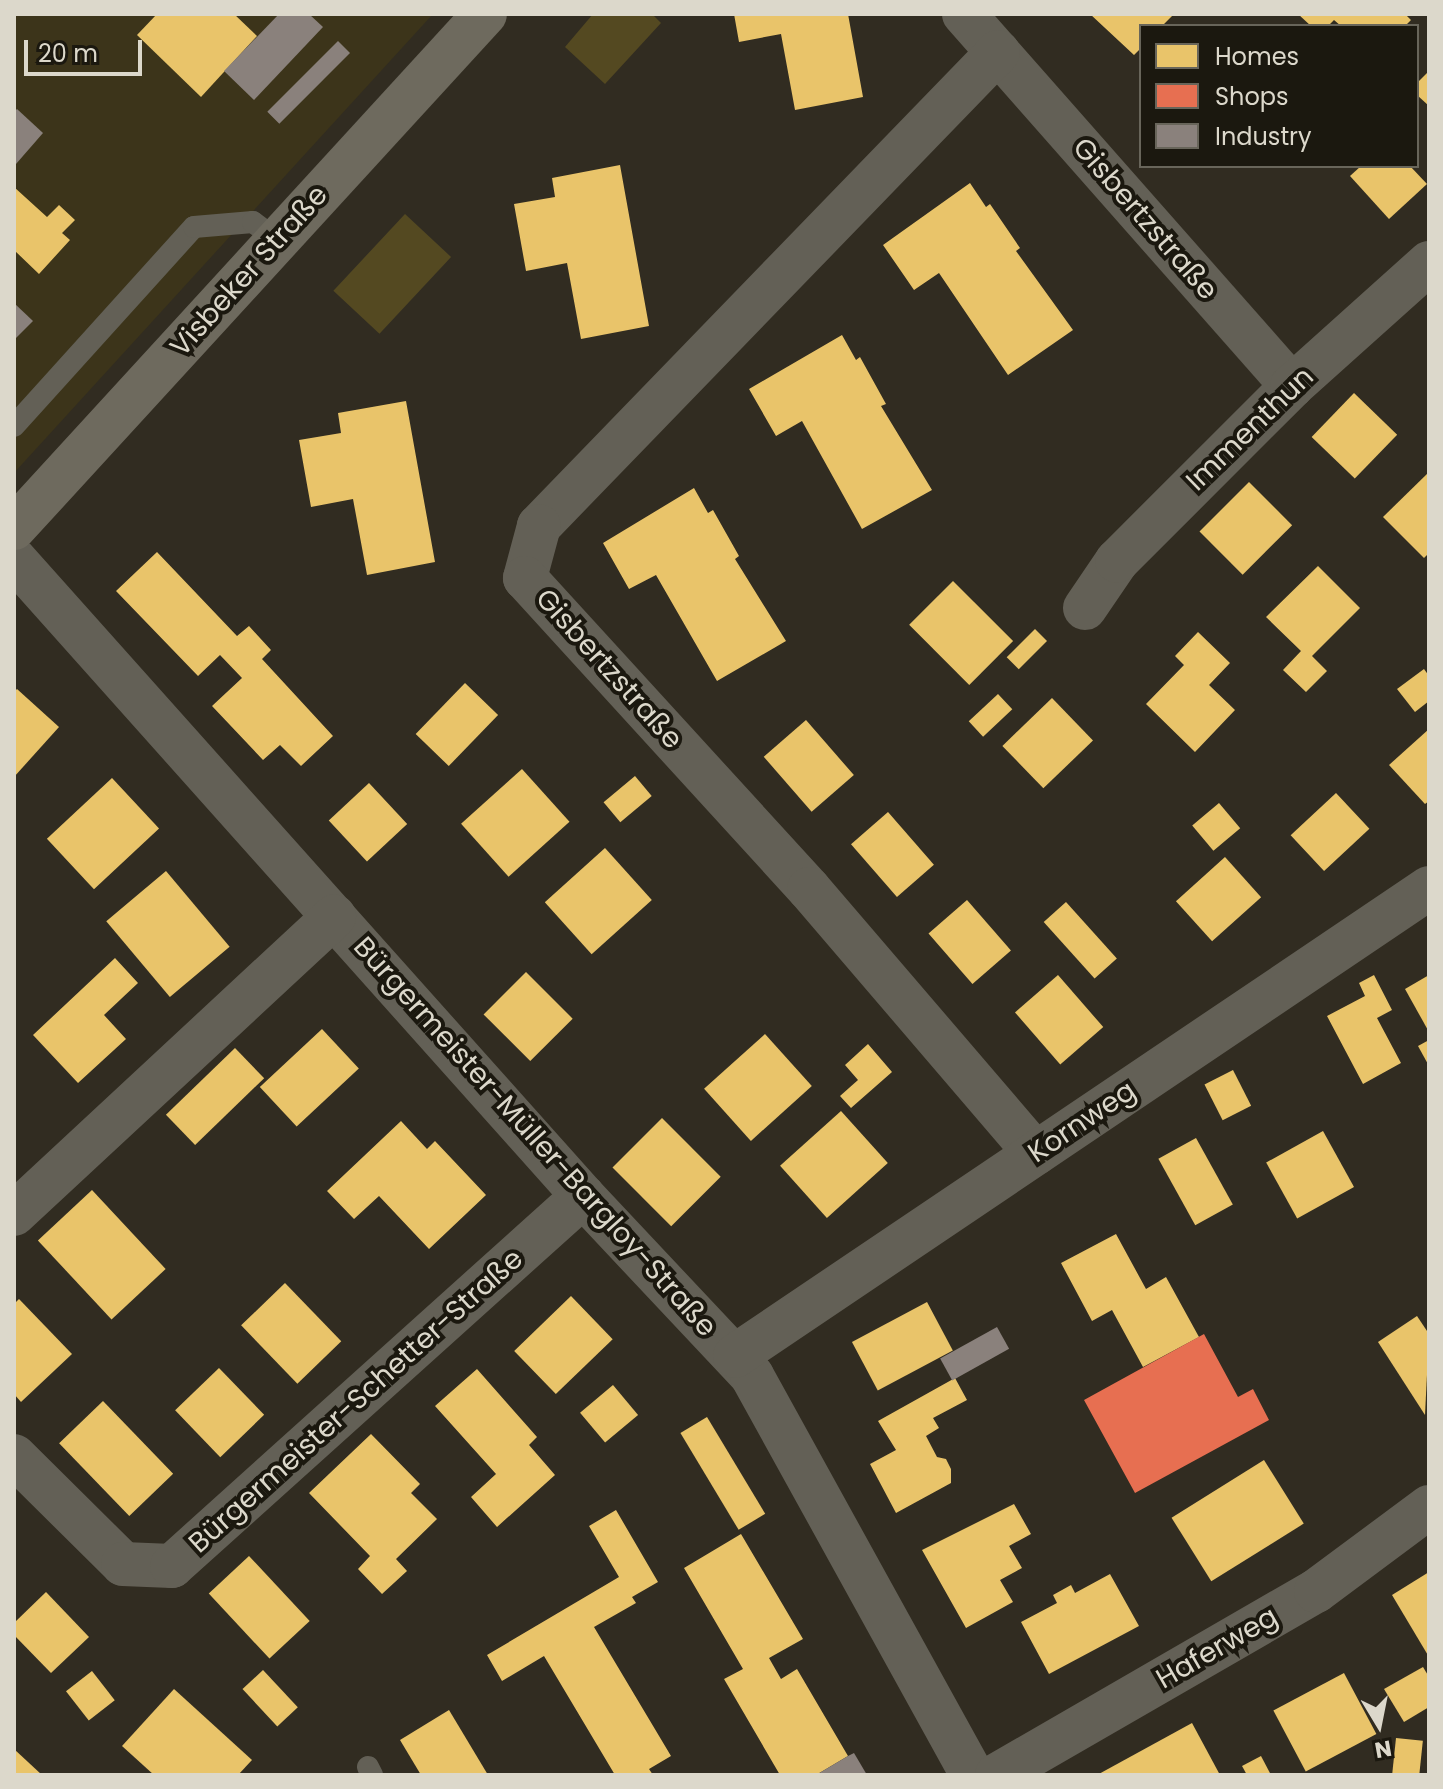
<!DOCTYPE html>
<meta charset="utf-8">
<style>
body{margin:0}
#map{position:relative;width:1443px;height:1789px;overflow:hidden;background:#312c21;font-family:Poppins,sans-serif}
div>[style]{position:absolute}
.built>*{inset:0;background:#3c341a}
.green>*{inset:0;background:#544921;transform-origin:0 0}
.homes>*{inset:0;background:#e9c46a;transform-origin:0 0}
.shops>*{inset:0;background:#e76f51}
.industry>*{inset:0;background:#8a817c;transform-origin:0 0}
.lane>*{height:22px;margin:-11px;padding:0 11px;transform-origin:11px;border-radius:11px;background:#636056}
.street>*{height:44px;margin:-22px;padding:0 22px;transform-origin:22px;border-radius:22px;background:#636056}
.secondary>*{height:44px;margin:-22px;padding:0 22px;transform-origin:22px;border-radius:22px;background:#6e6a5e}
span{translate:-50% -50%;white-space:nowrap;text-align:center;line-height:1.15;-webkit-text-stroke:8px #1b180f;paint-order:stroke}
.street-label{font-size:28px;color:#dcd8cb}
.frame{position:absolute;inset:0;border:16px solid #dcd8cb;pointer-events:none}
.legend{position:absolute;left:1139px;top:24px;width:280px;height:144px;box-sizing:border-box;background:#1b180f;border:2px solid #68655a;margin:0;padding:10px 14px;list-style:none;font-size:24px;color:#dcd8cb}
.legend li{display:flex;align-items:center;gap:16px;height:40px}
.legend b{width:40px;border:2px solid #68655a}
.north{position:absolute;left:1339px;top:1685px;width:80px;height:80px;-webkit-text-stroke:6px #1b180f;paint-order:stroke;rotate:170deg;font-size:22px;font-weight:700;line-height:32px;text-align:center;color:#dcd8cb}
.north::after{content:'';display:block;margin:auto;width:28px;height:36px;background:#dcd8cb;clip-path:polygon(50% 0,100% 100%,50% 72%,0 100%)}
.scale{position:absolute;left:24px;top:40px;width:118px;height:36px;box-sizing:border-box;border:4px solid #dcd8cb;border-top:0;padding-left:10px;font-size:24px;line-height:28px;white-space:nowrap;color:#dcd8cb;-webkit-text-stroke:6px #1b180f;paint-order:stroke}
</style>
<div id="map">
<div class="built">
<div style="clip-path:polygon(14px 14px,433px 14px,14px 473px)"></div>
</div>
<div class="green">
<div style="clip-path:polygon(593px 14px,652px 14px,661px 23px,605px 84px,565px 47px)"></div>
<div style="left:405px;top:214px;width:63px;height:105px;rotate:43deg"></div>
</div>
<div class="homes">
<div style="clip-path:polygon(157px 14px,234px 14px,257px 36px,201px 97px,137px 35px)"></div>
<div style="clip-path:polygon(734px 14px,848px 14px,863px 97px,795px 110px,781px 34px,739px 42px)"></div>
<div style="clip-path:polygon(1090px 14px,1174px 14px,1162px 26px,1141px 26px,1141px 48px,1134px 55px)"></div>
<div style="clip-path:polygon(1298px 14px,1405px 14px,1411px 20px,1405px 26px,1341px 26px,1334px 20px,1328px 26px,1311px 26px)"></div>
<div style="clip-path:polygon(1429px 71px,1429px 106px,1417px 95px,1417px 83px)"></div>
<div style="clip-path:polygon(620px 165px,649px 326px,581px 339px,567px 263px,526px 271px,514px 204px,555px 197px,552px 178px)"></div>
<div style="clip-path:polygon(1361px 166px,1410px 166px,1427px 184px,1389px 219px,1350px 176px)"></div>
<div style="clip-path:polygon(970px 183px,986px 207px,990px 204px,1020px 248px,1016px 251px,1073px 330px,1008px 375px,939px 273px,914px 290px,883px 245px)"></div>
<div style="clip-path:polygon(14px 187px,47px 217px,59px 205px,75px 220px,62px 233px,70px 240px,39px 274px,14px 250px)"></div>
<div style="clip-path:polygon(842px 335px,856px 360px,860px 357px,886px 404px,881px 406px,932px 490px,862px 529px,802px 421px,776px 436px,749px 389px)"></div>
<div style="left:1354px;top:393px;width:60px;height:61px;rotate:44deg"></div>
<div style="clip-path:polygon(406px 401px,435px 562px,367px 575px,353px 499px,311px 507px,299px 440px,341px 433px,338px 413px)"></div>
<div style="clip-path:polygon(1429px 472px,1429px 553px,1424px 558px,1383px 517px)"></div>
<div style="left:1249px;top:482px;width:61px;height:70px;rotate:45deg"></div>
<div style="clip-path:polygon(694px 488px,708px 513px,713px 510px,739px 556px,735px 559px,786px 641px,717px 681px,656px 575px,629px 589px,603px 543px)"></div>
<div style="clip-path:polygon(157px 552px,237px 636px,249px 626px,271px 650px,262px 659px,333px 736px,301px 766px,280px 745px,263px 760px,212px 706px,242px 678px,220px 655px,198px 676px,116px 591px)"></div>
<div style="clip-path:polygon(1318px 566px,1360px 608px,1312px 656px,1327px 671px,1306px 692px,1283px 670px,1301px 651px,1266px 617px)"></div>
<div style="left:953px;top:581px;width:85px;height:62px;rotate:45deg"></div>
<div style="left:1035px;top:629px;width:17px;height:40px;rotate:45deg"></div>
<div style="clip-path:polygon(1198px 632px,1230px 663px,1209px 685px,1235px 710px,1195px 752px,1146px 704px,1184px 665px,1175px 656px)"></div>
<div style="clip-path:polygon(1424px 669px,1429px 676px,1429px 701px,1415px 712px,1397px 689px)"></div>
<div style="left:465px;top:683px;width:46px;height:71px;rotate:44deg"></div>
<div style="clip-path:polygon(17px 689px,59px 727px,14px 777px,14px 692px)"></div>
<div style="left:998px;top:694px;width:21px;height:40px;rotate:47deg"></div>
<div style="left:1052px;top:698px;width:59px;height:69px;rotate:46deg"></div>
<div style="left:806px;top:720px;width:73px;height:56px;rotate:49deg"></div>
<div style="clip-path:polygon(1429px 729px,1429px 801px,1425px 804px,1389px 765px)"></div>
<div style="left:522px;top:769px;width:71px;height:82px;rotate:48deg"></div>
<div style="left:635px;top:776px;width:26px;height:41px;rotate:50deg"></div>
<div style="left:112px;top:778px;width:69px;height:89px;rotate:47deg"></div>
<div style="left:369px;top:783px;width:56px;height:55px;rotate:47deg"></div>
<div style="left:1336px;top:793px;width:49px;height:62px;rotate:47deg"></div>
<div style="left:1219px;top:803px;width:33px;height:35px;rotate:50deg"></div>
<div style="left:888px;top:812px;width:70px;height:49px;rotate:49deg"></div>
<div style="left:605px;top:848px;width:70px;height:81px;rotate:48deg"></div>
<div style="left:1225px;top:857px;width:54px;height:66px;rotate:48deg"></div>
<div style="left:166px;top:871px;width:99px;height:78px;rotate:50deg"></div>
<div style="left:967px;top:900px;width:67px;height:51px;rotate:49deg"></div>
<div style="left:1066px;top:902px;width:76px;height:30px;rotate:48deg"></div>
<div style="clip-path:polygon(115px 958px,138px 983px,104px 1015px,126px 1039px,78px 1083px,33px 1035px)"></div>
<div style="left:526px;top:972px;width:66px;height:60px;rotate:45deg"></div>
<div style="left:1058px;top:975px;width:69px;height:57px;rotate:49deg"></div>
<div style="clip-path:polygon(1374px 975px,1392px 1010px,1377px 1018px,1401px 1063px,1363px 1084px,1327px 1016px,1365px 996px,1359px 983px)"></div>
<div style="clip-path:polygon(1429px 975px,1429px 1032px,1405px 989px)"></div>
<div style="left:322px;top:1029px;width:54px;height:85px;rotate:47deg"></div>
<div style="left:765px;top:1034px;width:70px;height:82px;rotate:48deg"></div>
<div style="clip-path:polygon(1429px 1040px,1429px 1066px,1418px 1046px)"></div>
<div style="clip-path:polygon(868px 1044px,892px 1072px,851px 1108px,840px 1096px,858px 1080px,845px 1065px)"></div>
<div style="left:235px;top:1048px;width:42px;height:96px;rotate:46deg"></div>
<div style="left:1233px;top:1070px;width:40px;height:32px;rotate:63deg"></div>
<div style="left:841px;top:1111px;width:70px;height:82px;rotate:48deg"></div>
<div style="left:662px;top:1118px;width:83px;height:70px;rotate:45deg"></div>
<div style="clip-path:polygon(401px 1121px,427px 1149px,435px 1141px,486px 1195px,429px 1249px,379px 1196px,354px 1219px,327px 1191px)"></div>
<div style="left:1323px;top:1131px;width:64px;height:65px;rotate:61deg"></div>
<div style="left:1196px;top:1138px;width:76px;height:43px;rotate:61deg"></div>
<div style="left:92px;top:1190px;width:108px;height:74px;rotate:47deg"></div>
<div style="clip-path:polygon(1116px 1234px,1146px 1289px,1166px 1277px,1199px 1337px,1143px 1367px,1112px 1310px,1092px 1321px,1061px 1263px)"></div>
<div style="left:285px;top:1283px;width:81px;height:61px;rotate:46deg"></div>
<div style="left:571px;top:1296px;width:60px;height:79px;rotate:46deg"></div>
<div style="clip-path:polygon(19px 1299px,72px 1354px,21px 1402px,14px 1394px,14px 1304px)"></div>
<div style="left:927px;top:1302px;width:55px;height:85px;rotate:62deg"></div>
<div style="clip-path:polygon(1417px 1316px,1429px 1334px,1425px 1415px,1378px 1342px)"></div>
<div style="left:219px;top:1368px;width:65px;height:61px;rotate:46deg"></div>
<div style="clip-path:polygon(477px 1369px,537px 1437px,529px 1445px,555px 1475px,497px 1527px,471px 1497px,496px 1474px,435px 1406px)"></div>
<div style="clip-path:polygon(955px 1378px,967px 1400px,933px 1418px,939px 1428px,926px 1436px,937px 1457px,946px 1459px,951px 1469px,951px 1483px,896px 1513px,870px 1464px,896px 1450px,878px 1421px)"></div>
<div style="left:613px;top:1385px;width:39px;height:43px;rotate:50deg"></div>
<div style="left:103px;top:1401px;width:101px;height:61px;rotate:46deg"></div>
<div style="left:707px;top:1417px;width:113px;height:31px;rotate:59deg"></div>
<div style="clip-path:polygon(371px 1434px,420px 1484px,411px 1493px,437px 1519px,396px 1559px,407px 1571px,382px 1594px,358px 1569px,370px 1556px,309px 1493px)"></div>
<div style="left:1264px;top:1460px;width:75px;height:109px;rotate:58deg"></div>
<div style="clip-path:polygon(1014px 1504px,1031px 1534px,1009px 1546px,1022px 1568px,1000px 1580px,1013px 1602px,966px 1628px,922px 1550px)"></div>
<div style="clip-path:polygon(616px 1510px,658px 1582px,632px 1597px,636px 1603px,594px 1627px,671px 1756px,649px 1769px,653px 1775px,615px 1775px,544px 1656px,502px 1681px,487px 1655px,619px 1577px,589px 1526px)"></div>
<div style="clip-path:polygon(741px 1534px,803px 1639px,769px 1658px,781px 1679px,797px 1669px,848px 1756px,816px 1775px,780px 1775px,724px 1679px,743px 1669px,684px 1568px)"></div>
<div style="left:249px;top:1556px;width:89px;height:55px;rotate:47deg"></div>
<div style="clip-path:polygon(1429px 1572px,1429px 1657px,1392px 1595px)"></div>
<div style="clip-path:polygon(1110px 1574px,1139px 1626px,1049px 1674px,1021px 1622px,1057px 1603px,1053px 1595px,1071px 1585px,1075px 1593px)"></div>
<div style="clip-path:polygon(46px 1592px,89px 1637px,51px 1673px,14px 1635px,14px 1623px)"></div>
<div style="clip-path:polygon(1423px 1667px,1429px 1677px,1429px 1707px,1404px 1722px,1384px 1689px)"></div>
<div style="left:263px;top:1670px;width:51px;height:28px;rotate:47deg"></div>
<div style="left:92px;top:1671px;width:37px;height:33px;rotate:52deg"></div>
<div style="left:1344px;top:1673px;width:69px;height:80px;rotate:62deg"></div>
<div style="clip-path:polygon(174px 1689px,252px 1760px,238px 1775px,154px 1775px,122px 1746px)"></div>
<div style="clip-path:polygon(449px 1710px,488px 1775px,421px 1775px,400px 1740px)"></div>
<div style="clip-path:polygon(1192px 1723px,1220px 1775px,1097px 1775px)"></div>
<div style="left:1396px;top:1738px;width:27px;height:37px;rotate:6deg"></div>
<div style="clip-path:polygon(14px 1749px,42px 1775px,14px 1775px)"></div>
<div style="clip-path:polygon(1261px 1756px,1271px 1775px,1247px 1775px,1242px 1766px)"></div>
</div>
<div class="shops">
<div style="clip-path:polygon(1204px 1334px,1238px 1397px,1253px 1389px,1269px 1420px,1135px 1493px,1084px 1400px)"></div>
</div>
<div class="industry">
<div style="clip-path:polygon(279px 14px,309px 14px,323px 27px,254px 100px,224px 71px)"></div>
<div style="left:338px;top:41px;width:17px;height:100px;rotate:45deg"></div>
<div style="clip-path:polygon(17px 109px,43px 133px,16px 164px,14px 112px)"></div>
<div style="clip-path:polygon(14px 303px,33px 321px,14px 340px)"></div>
<div style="left:997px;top:1327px;width:25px;height:65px;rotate:61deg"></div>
<div style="clip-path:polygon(854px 1753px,867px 1775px,816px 1775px,848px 1756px)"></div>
</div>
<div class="lane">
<div style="left:14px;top:426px;width:268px;rotate:-47.9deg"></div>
<div style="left:194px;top:227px;width:59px;rotate:-4.8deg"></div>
<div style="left:253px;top:222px;width:30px;rotate:37deg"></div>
<div style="left:368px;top:1767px;width:9px;rotate:63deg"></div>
</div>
<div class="street">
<div style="left:964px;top:14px;width:496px;rotate:48.6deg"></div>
<div style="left:998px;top:52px;width:660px;rotate:134.08deg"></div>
<div style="left:539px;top:526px;width:54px;rotate:105.1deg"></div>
<div style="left:525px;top:578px;width:421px;rotate:47.6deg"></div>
<div style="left:809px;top:889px;width:348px;rotate:49.4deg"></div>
<div style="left:14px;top:559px;width:854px;rotate:48.23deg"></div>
<div style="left:583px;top:1196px;width:247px;rotate:46.8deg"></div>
<div style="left:752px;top:1376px;width:456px;rotate:61.1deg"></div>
<div style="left:1085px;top:608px;width:57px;rotate:-55.8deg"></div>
<div style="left:1117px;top:561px;width:247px;rotate:-45deg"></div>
<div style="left:1292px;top:386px;width:184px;rotate:-41.9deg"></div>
<div style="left:14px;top:1214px;width:437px;rotate:-42.9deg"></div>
<div style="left:735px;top:1356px;width:837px;rotate:-33.99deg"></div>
<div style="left:14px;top:1456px;width:153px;rotate:44.7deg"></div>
<div style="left:123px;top:1564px;width:49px;rotate:2.3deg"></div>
<div style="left:172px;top:1566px;width:553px;rotate:-41.99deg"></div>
<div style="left:997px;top:1775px;width:368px;rotate:-30deg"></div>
<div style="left:1316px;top:1591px;width:141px;rotate:-36.6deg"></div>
</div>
<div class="secondary">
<div style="left:14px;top:528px;width:697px;rotate:-47.5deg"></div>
</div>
<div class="street-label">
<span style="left:1145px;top:219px;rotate:49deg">Gisbertzstraße</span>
<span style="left:249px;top:271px;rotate:-48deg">Visbeker Straße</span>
<span style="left:1250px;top:429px;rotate:-44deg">Immenthun</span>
<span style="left:609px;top:669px;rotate:48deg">Gisbertzstraße</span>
<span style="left:1082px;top:1122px;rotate:-34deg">Kornweg</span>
<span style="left:535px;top:1137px;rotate:48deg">Bürgermeister-Müller-Bargloy-Straße</span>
<span style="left:356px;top:1401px;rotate:-42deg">Bürgermeister-Schetter-Straße</span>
<span style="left:1217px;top:1648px;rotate:-30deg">Haferweg</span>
</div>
<div class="frame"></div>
<ul class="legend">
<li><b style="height:22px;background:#e9c46a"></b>Homes</li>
<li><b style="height:22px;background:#e76f51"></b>Shops</li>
<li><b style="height:22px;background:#8a817c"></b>Industry</li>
</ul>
<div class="north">N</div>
<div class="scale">20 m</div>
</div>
